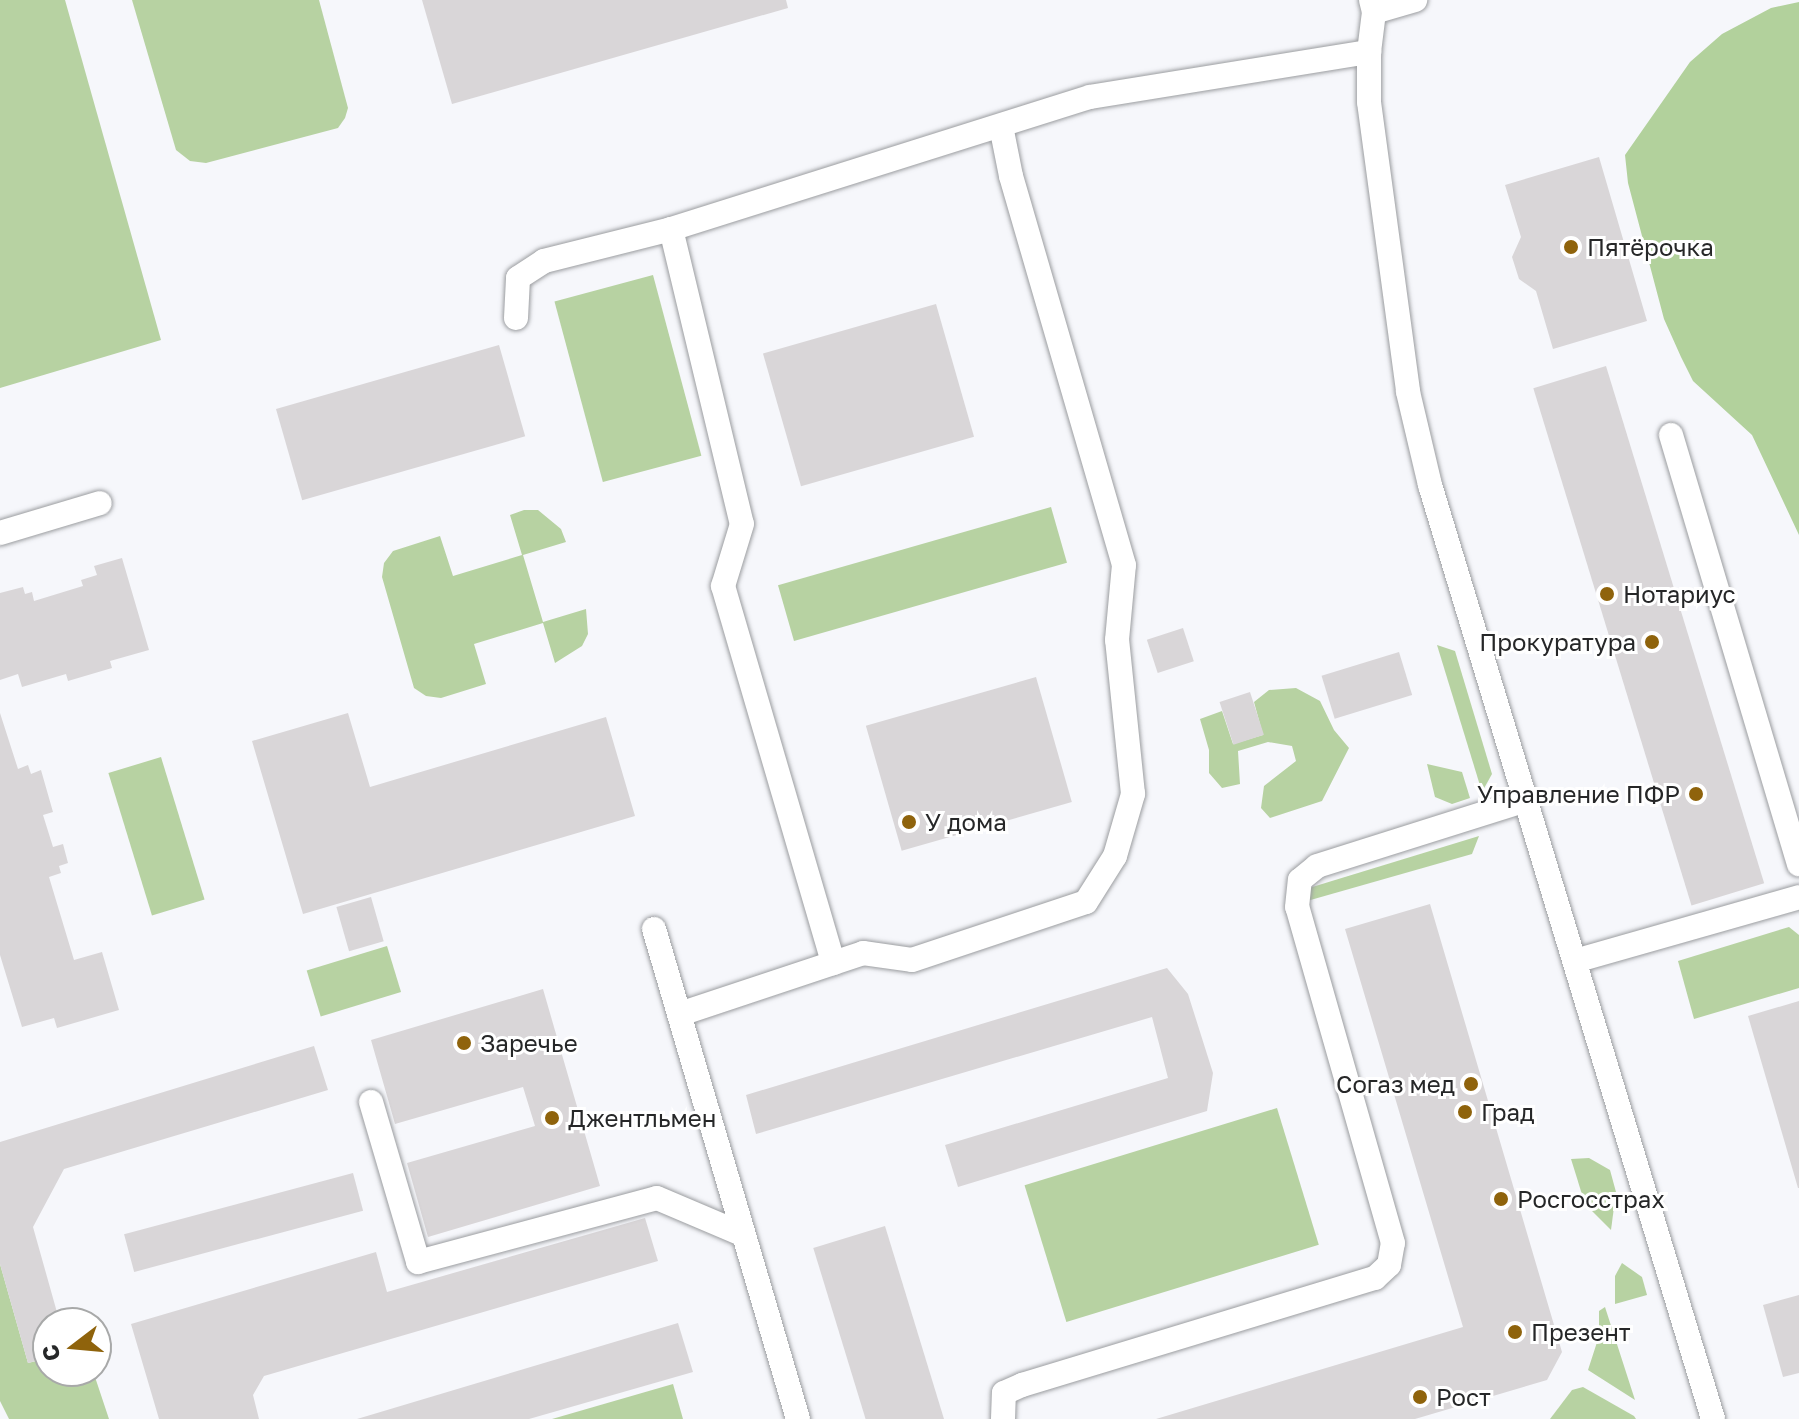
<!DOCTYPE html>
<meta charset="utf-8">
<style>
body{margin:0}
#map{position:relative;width:1799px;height:1419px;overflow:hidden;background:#f6f7fb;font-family:"Golos Text",sans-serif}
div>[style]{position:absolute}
.green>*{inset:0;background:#b7d2a2;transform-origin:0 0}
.forest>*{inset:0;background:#b2d19c}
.building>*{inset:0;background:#d9d6d8;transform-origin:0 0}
.roads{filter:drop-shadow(0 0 2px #9b9da0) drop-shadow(0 0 2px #9b9da0)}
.service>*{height:24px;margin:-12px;padding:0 12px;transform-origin:12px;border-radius:12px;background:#fff}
.dots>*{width:22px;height:22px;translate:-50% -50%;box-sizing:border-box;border:4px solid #fff;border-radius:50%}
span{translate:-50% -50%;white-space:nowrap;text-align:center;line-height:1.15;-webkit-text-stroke:6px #fff;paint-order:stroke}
.poi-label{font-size:24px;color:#262728}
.left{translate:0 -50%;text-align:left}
.right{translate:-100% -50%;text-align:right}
.north{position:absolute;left:32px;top:1307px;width:80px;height:80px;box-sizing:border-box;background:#fff;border:2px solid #a8a9a9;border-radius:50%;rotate:254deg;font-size:22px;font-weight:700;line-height:32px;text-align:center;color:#262728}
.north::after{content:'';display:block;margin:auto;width:28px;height:36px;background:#8f630c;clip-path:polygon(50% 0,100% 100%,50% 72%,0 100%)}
</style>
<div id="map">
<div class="green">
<div style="clip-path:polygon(0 0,65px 0,161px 340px,0 388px)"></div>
<div style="clip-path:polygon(132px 0,319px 0,348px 108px,345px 118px,338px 128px,206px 163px,190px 161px,176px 150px)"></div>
<div style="left:653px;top:275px;width:187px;height:102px;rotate:75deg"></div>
<div style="left:1051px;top:507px;width:58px;height:284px;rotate:74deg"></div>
<div style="clip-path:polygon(524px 510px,538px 510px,561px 529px,566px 542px,523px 555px,543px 622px,586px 609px,588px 634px,582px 646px,555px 663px,543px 623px,474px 644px,486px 684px,441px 698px,426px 696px,414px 688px,382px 577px,384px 563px,393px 551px,440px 536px,453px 576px,522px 555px,510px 515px)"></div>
<div style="clip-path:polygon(1437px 645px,1455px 651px,1492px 774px,1482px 792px)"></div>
<div style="clip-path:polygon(1296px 688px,1320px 701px,1334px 730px,1349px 748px,1322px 801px,1270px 818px,1261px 808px,1264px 786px,1296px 761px,1292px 746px,1268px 742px,1238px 751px,1240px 784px,1222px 788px,1209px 773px,1209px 750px,1200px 719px,1222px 711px,1233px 744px,1263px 735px,1254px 702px,1269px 690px)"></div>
<div style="left:161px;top:757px;width:149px;height:55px;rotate:73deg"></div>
<div style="clip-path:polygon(1427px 764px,1462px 772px,1470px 798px,1452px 804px,1435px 797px)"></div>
<div style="clip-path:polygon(1479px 836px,1472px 854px,1300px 903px,1309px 888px)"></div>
<div style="clip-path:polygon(1789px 927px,1799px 935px,1799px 988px,1694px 1019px,1678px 961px)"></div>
<div style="left:387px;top:946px;width:48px;height:84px;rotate:73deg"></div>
<div style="left:1277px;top:1108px;width:143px;height:264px;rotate:73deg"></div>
<div style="clip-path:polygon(1589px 1158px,1610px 1170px,1616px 1192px,1611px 1230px,1585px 1204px,1571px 1159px)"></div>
<div style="clip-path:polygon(1622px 1263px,1642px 1277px,1647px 1295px,1615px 1304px,1615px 1276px)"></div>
<div style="clip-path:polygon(0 1264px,28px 1363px,48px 1358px,48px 1371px,93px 1371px,109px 1419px,9px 1419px,0 1401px)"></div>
<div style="clip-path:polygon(1605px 1307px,1635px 1400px,1588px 1370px,1599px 1336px,1599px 1311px)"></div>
<div style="clip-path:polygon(673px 1384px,683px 1419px,552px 1419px)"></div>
<div style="clip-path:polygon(1583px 1387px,1634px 1416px,1636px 1419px,1550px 1419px,1572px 1390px)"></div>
</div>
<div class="forest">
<div style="clip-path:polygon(1799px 2px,1799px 535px,1752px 435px,1693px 381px,1681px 357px,1664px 319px,1628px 183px,1625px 155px,1690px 62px,1722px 34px,1771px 8px)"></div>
</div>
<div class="building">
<div style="clip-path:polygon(422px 0,786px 0,788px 8px,452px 104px)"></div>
<div style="clip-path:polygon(1599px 157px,1647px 321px,1553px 349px,1536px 291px,1519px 279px,1512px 257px,1521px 237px,1505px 185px)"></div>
<div style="left:936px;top:304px;width:138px;height:180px;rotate:74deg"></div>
<div style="left:499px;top:345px;width:95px;height:232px;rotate:74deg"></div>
<div style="left:1606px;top:366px;width:541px;height:76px;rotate:73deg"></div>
<div style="clip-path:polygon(122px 558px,149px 650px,110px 661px,112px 668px,68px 681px,66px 674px,22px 687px,18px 674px,0 680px,0 593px,23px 587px,25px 594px,32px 592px,34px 601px,83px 586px,81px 580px,97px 575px,94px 566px)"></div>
<div style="left:1183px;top:628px;width:35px;height:38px;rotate:72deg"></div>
<div style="left:1399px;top:652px;width:45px;height:81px;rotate:73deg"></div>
<div style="left:1036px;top:677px;width:130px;height:177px;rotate:74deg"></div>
<div style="left:1250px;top:692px;width:45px;height:32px;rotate:72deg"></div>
<div style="clip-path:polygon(0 713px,18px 769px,28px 765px,31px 774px,41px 770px,53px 812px,43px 815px,53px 847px,63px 844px,68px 863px,59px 866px,61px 873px,49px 877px,74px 960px,102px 952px,119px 1010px,57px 1028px,54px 1018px,22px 1027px,0 955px)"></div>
<div style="clip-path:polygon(348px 713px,370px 787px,606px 717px,635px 816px,303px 914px,252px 741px)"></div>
<div style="left:371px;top:897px;width:46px;height:36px;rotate:74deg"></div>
<div style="clip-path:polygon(1430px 904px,1562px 1352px,1547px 1380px,1415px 1419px,1156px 1419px,1463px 1327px,1345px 929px)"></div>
<div style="clip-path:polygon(1167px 968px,1188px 994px,1213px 1073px,1207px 1111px,958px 1187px,945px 1145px,1168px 1078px,1152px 1017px,756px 1134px,746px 1095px)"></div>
<div style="clip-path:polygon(543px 989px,600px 1186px,428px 1237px,407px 1163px,535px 1126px,523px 1087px,395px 1124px,371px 1040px)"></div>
<div style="clip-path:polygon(1799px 1001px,1799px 1188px,1798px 1188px,1748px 1016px)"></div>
<div style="clip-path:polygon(314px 1046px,328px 1090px,64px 1169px,33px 1227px,60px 1323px,48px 1323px,48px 1358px,28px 1363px,0 1264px,0 1142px)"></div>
<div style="left:353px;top:1173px;width:39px;height:237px;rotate:75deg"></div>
<div style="clip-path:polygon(645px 1218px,658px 1261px,264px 1376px,253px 1395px,259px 1419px,159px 1419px,131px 1324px,376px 1252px,387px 1292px)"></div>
<div style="left:885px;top:1226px;width:202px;height:75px;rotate:73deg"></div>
<div style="clip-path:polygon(1799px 1295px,1799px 1373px,1783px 1377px,1763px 1305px)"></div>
<div style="clip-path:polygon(678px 1323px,693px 1372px,529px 1419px,357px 1419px)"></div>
</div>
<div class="roads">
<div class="service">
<div style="left:1371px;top:0;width:12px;rotate:76deg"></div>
<div style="left:1374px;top:12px;width:40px;rotate:97.1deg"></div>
<div style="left:1369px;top:52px;width:50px;rotate:90deg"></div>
<div style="left:1369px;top:102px;width:293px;rotate:82.3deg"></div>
<div style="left:1408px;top:392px;width:96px;rotate:76.7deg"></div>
<div style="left:1430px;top:485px;width:976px;rotate:73.14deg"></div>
<div style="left:1374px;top:12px;width:43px;rotate:-16.3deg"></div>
<div style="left:671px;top:229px;width:303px;rotate:76.5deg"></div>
<div style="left:742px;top:524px;width:65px;rotate:107deg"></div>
<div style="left:723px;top:586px;width:393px;rotate:73.7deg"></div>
<div style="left:516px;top:318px;width:40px;rotate:-87.1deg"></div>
<div style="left:518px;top:278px;width:31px;rotate:-33deg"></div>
<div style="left:544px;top:261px;width:131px;rotate:-14.1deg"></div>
<div style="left:671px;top:229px;width:439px;rotate:-17.5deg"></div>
<div style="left:1090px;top:97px;width:283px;rotate:-9.2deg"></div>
<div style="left:1671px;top:435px;width:448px;rotate:73.4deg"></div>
<div style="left:0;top:533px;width:104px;rotate:-16.7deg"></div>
<div style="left:654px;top:929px;width:511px;rotate:73.62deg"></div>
<div style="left:1575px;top:961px;width:233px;rotate:-15.9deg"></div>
<div style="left:680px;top:1014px;width:193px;rotate:-18.4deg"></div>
<div style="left:863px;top:953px;width:49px;rotate:8.1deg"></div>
<div style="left:912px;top:960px;width:183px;rotate:-18.4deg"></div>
<div style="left:1086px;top:902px;width:54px;rotate:-57.8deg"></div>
<div style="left:1115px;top:856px;width:65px;rotate:-73.8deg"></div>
<div style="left:1133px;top:794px;width:155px;rotate:-95.9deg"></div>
<div style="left:1117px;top:640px;width:75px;rotate:-84.7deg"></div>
<div style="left:1124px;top:565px;width:405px;rotate:-106.2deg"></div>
<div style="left:1011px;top:176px;width:51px;rotate:-101.3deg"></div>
<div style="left:371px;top:1102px;width:167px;rotate:73.6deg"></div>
<div style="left:418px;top:1262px;width:247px;rotate:-15deg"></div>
<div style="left:657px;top:1198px;width:92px;rotate:23deg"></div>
<div style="left:1003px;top:1419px;width:26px;rotate:-88deg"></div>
<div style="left:1004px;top:1393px;width:20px;rotate:-24deg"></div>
<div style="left:1022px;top:1385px;width:369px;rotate:-16.9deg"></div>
<div style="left:1375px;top:1278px;width:19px;rotate:-43deg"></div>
<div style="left:1389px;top:1265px;width:22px;rotate:-80deg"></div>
<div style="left:1393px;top:1243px;width:349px;rotate:-105.9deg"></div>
<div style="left:1297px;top:907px;width:27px;rotate:-84deg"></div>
<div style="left:1300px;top:880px;width:22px;rotate:-39deg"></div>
<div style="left:1317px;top:866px;width:219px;rotate:-17.5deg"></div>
</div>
</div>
<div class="dots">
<div style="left:1571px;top:247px;background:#8f630c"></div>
<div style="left:1607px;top:594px;background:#8f630c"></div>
<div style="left:1652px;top:642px;background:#8f630c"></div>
<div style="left:1696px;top:794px;background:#8f630c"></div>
<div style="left:909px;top:822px;background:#8f630c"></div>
<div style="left:464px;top:1043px;background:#8f630c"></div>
<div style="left:1471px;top:1084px;background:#8f630c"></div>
<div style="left:1465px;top:1112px;background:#8f630c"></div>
<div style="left:552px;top:1118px;background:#8f630c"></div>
<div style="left:1501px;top:1199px;background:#8f630c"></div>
<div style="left:1515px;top:1332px;background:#8f630c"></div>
<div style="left:1420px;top:1397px;background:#8f630c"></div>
</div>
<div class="poi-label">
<span class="left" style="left:1587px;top:247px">Пятёрочка</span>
<span class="left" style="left:1623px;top:594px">Нотариус</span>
<span class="right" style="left:1636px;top:642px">Прокуратура</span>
<span class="right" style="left:1680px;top:794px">Управление ПФР</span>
<span class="left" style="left:925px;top:822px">У дома</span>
<span class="left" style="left:480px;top:1043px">Заречье</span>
<span class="right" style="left:1455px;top:1084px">Согаз мед</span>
<span class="left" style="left:1481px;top:1112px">Град</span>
<span class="left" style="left:568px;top:1118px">Джентльмен</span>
<span class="left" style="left:1517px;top:1199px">Росгосстрах</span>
<span class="left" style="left:1531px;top:1332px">Презент</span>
<span class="left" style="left:1436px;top:1397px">Рост</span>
</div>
<div class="north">С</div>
</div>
